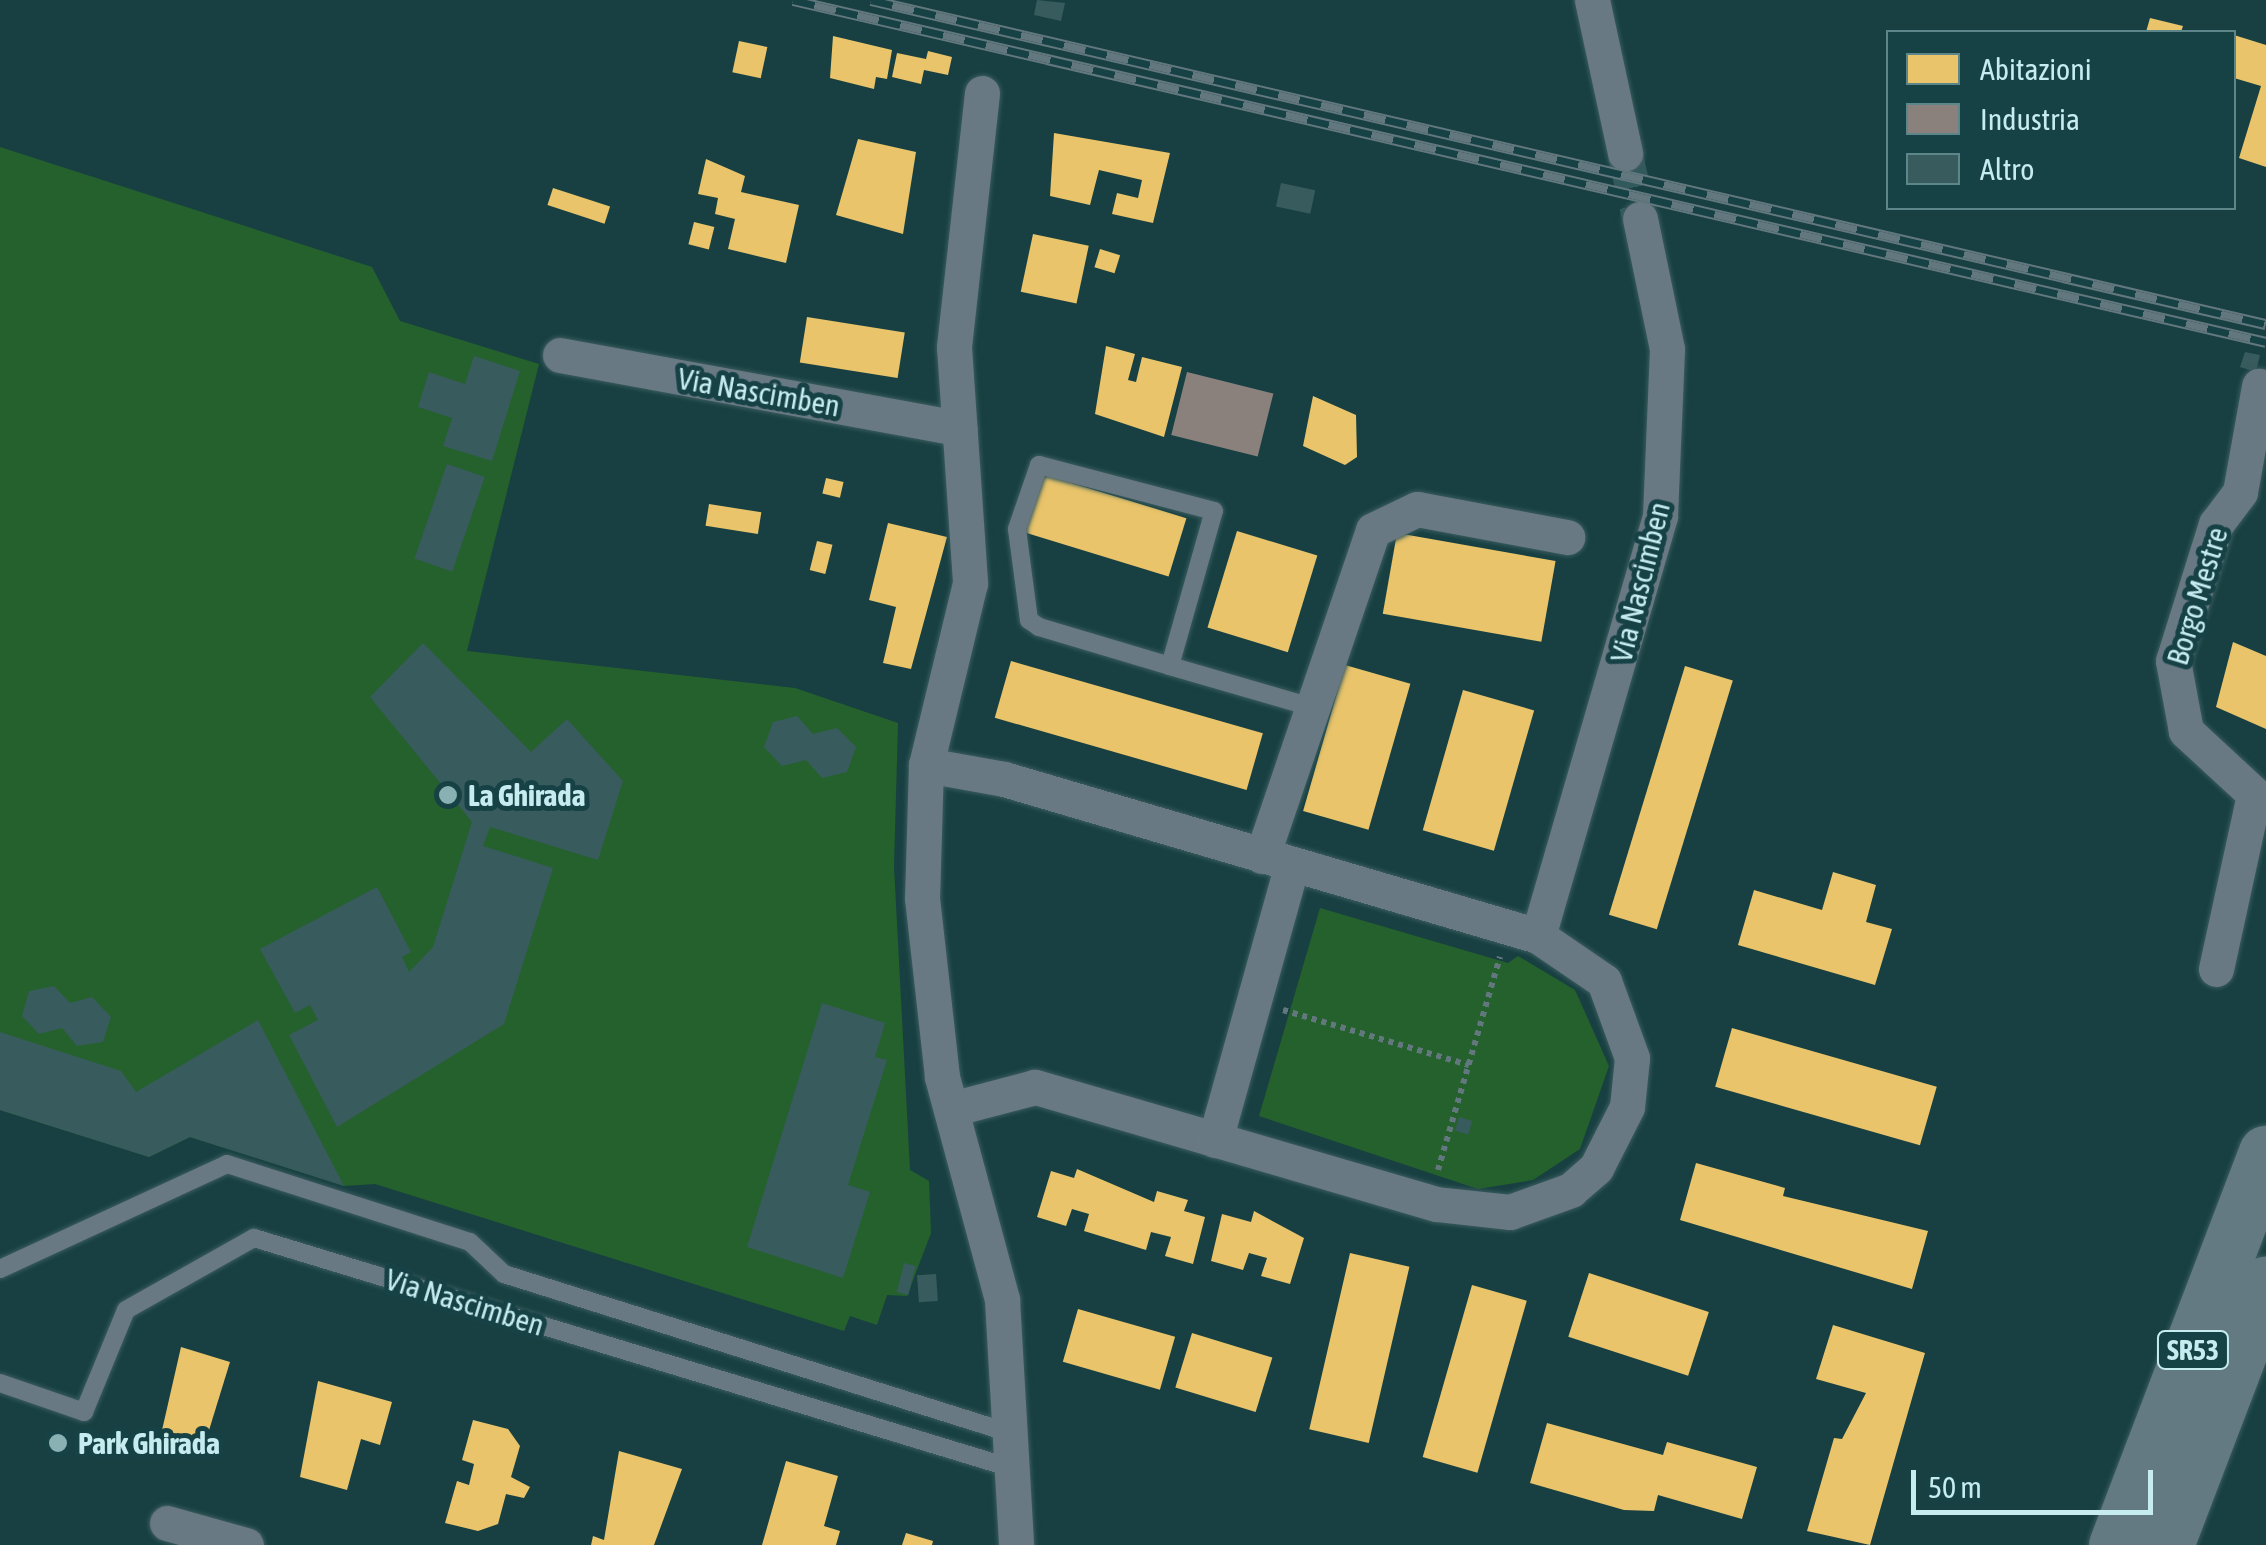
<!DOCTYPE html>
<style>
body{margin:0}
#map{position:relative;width:2266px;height:1545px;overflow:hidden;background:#184042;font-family:"Asap Condensed",sans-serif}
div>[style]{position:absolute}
.green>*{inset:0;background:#25612c}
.homes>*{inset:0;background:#e9c46a;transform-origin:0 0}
.industry>*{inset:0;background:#8a817c;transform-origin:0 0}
.building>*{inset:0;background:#385b5d;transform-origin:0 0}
.minor-tunnel>*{height:35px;margin-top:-17.5px;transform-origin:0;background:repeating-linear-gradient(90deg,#325a5c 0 35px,transparent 0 53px)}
.path>*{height:6px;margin-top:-3px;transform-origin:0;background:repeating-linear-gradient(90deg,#63777e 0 5px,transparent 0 10px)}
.roads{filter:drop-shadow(0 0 2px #3b5c5e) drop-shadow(0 0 2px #3b5c5e)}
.service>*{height:18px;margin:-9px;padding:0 9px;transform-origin:9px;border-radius:9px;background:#697984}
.minor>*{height:35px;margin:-17.5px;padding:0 17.5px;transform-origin:17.5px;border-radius:17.5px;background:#697984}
.trunk>*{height:55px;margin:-27.5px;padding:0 27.5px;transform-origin:27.5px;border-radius:27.5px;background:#637a82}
.rail>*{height:11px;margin-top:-5.5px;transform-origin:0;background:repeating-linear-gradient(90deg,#164246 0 22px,#63787e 0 44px);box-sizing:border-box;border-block:2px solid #63787e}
.dots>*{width:28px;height:28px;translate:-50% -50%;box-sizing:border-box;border:5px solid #164246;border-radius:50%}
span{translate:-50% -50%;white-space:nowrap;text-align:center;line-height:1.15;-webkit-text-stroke:10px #164246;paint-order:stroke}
.shield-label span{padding:2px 8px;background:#164246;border:2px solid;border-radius:8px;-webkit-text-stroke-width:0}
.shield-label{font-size:28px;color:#c6ecef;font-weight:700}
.street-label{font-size:30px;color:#c6ecef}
.poi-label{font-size:30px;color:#c6ecef;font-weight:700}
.left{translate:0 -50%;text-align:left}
.legend{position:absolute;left:1886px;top:30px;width:350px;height:180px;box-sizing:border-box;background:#164246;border:2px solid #5c868a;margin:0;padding:12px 18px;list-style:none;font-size:30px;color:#c6ecef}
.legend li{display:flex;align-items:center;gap:20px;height:50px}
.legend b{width:50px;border:2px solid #5c868a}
.scale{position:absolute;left:1911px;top:1470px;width:242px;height:45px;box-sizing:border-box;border:5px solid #c6ecef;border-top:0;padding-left:12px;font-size:30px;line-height:35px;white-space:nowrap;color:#c6ecef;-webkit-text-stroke:8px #164246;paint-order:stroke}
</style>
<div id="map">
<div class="green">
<div style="clip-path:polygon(0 147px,372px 267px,400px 321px,539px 364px,467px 651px,795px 688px,898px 723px,894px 867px,910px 1170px,929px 1181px,931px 1233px,907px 1296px,887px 1295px,877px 1325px,850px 1316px,844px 1331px,375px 1184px,344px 1186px,190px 1137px,149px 1157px,0 1110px)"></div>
<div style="clip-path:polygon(1320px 908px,1508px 963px,1518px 956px,1575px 990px,1609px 1066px,1580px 1149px,1533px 1180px,1478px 1189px,1259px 1116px)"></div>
</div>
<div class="homes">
<div style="clip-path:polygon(2150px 18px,2183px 26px,2181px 32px,2146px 32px)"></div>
<div style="clip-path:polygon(2234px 35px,2266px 45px,2266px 167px,2239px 158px,2261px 86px,2234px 78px)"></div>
<div style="clip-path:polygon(833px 36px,892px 50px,887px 79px,876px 77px,874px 89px,830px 78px)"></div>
<div style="left:739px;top:41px;width:29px;height:32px;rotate:12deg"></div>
<div style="clip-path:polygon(928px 51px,952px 57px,948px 75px,924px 70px,921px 84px,892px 77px,897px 53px,926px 59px)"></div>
<div style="clip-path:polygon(1054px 133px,1170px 153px,1153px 223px,1112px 214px,1117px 193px,1138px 198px,1142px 180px,1099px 170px,1090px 205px,1050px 196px)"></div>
<div style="clip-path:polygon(858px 139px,916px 152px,903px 234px,836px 215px)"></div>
<div style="clip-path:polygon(706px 159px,745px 176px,741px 192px,799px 205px,786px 263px,728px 249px,735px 219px,715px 214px,718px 198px,698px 194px)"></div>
<div style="left:553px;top:188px;width:60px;height:18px;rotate:18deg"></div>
<div style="left:694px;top:222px;width:21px;height:23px;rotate:14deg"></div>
<div style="left:1033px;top:234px;width:57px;height:59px;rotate:12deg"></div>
<div style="left:1100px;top:249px;width:21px;height:19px;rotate:17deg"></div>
<div style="left:807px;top:317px;width:99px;height:46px;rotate:9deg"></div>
<div style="clip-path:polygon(1106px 346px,1135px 354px,1128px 380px,1136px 382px,1142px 357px,1182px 367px,1164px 437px,1095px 414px)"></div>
<div style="clip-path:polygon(1313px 396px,1356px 415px,1357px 457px,1345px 465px,1303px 446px)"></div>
<div style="left:1042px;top:474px;width:151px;height:61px;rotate:17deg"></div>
<div style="left:826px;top:478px;width:18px;height:16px;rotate:13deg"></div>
<div style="left:709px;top:504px;width:53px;height:22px;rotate:9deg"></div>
<div style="clip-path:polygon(888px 523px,947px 537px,911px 669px,883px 663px,896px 607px,869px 600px)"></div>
<div style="left:1237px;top:531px;width:84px;height:101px;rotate:17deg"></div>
<div style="left:1397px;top:533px;width:161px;height:82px;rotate:10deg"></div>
<div style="left:817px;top:541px;width:16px;height:30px;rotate:14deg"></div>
<div style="clip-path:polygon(2233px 642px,2266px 656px,2266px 729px,2216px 707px)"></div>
<div style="left:1011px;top:661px;width:262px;height:59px;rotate:16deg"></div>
<div style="left:1345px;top:665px;width:68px;height:152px;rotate:16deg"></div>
<div style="left:1685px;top:666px;width:50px;height:260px;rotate:17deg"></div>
<div style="left:1463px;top:690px;width:74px;height:146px;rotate:16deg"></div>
<div style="clip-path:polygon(1833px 872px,1876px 885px,1866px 922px,1892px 929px,1875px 985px,1738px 945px,1754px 890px,1822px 910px)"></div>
<div style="left:1732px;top:1028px;width:213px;height:61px;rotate:16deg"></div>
<div style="clip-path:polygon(1696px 1163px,1785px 1188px,1783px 1196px,1928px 1231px,1912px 1289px,1680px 1220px)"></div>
<div style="clip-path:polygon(1077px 1169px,1154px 1202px,1157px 1191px,1188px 1200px,1184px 1211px,1205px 1217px,1193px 1264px,1165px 1256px,1171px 1237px,1151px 1232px,1146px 1250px,1084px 1231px,1089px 1214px,1072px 1209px,1066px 1226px,1037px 1217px,1051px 1171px,1074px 1178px)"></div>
<div style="clip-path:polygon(1254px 1211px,1304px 1238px,1290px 1284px,1261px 1276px,1267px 1258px,1249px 1253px,1243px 1270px,1211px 1261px,1222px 1214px,1251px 1222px)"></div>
<div style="left:1350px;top:1253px;width:61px;height:181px;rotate:13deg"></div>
<div style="left:1589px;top:1273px;width:126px;height:67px;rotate:18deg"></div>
<div style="left:1472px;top:1285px;width:57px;height:179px;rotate:16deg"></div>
<div style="left:1078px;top:1309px;width:101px;height:55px;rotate:16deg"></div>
<div style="clip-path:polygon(1833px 1325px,1925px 1353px,1870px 1545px,1807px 1531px,1834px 1438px,1842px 1439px,1866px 1393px,1816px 1379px)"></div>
<div style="left:1192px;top:1333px;width:84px;height:57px;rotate:17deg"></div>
<div style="clip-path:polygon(181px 1347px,230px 1362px,202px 1453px,160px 1439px)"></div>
<div style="clip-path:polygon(318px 1381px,392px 1402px,380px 1445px,361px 1439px,347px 1490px,300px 1477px)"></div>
<div style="clip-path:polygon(473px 1420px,508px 1429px,520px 1446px,511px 1477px,530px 1487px,524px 1498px,506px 1494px,498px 1524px,478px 1531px,445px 1523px,457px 1481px,469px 1485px,474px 1464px,462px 1460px)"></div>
<div style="clip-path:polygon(1547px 1423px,1663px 1455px,1667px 1442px,1757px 1467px,1742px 1519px,1658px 1495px,1654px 1511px,1624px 1510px,1530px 1483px)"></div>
<div style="clip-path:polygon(619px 1451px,682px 1469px,654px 1545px,591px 1545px,593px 1536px,604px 1540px)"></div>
<div style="clip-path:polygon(786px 1461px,838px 1476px,824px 1526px,840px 1531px,836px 1545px,762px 1545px)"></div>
<div style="clip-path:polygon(906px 1533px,933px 1541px,932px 1545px,902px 1545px)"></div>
</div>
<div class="industry">
<div style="left:1187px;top:372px;width:89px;height:65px;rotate:14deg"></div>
</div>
<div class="building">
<div style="clip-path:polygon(1037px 0,1065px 3px,1061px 21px,1034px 15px)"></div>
<div style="left:1281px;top:183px;width:35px;height:24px;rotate:12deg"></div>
<div style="clip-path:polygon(2245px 352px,2260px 355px,2256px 372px,2240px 367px)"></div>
<div style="clip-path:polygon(474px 356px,520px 371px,492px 461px,443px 446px,452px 418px,418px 407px,429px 372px,465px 384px)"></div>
<div style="left:447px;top:464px;width:40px;height:100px;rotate:19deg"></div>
<div style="clip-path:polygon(423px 643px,531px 752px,567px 719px,623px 781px,598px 860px,490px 827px,483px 846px,553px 868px,504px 1024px,337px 1127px,289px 1035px,318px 1020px,310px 1005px,295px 1013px,260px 949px,377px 887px,411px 952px,402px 957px,409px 972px,433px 947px,472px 822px,370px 697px)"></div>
<div style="clip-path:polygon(797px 716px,813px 734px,837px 728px,856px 747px,847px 772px,822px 778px,806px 760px,782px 766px,764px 747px,773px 722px)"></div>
<div style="clip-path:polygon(54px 986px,70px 1003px,92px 997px,111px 1017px,103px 1042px,77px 1046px,62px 1028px,39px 1034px,22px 1016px,29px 991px)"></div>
<div style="clip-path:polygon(822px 1003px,885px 1023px,875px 1057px,887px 1060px,848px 1185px,870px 1192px,843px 1278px,747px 1247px)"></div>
<div style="clip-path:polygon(258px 1020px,344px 1186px,190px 1137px,149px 1157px,0 1110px,0 1032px,121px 1071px,136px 1092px)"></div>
<div style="left:1459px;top:1117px;width:14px;height:14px;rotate:17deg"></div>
<div style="left:904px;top:1263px;width:12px;height:30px;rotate:14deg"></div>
<div style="left:936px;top:1274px;width:27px;height:19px;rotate:86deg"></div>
</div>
<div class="minor-tunnel">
<div style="left:1625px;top:153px;width:68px;rotate:77.2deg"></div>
</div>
<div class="path">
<div style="left:1283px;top:1010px;width:194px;rotate:16.5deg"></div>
<div style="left:1438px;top:1170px;width:222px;rotate:-73.8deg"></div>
</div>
<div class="roads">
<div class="service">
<div style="left:1170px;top:666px;width:161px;rotate:-74.2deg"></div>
<div style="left:1214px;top:511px;width:181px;rotate:-165.3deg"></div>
<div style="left:1039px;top:465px;width:68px;rotate:109deg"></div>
<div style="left:1017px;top:529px;width:92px;rotate:82.5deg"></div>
<div style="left:1029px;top:620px;width:12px;rotate:35deg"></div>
<div style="left:1039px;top:627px;width:137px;rotate:16.6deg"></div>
<div style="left:1170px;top:666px;width:144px;rotate:16.2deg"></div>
<div style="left:0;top:1269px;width:250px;rotate:-24.8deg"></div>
<div style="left:227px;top:1164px;width:255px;rotate:17.8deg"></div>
<div style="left:470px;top:1242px;width:47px;rotate:43.3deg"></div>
<div style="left:504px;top:1274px;width:527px;rotate:17.44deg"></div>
<div style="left:0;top:1383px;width:89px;rotate:19deg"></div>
<div style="left:84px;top:1412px;width:110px;rotate:-67.6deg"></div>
<div style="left:126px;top:1310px;width:147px;rotate:-29.4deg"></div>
<div style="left:254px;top:1238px;width:788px;rotate:16.89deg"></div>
</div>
<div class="minor">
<div style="left:1592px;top:0;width:157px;rotate:77.8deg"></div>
<div style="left:982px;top:93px;width:256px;rotate:96.3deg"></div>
<div style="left:954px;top:347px;width:237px;rotate:86.1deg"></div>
<div style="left:970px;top:583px;width:187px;rotate:103.6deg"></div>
<div style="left:926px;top:765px;width:133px;rotate:91.7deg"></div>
<div style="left:922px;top:898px;width:180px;rotate:83.6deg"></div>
<div style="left:942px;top:1077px;width:231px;rotate:74.9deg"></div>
<div style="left:1002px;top:1300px;width:245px;rotate:86.7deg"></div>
<div style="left:560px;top:355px;width:406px;rotate:10.4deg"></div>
<div style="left:926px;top:765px;width:79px;rotate:10.2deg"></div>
<div style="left:1004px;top:779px;width:557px;rotate:16.38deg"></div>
<div style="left:1538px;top:936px;width:80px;rotate:34.3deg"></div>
<div style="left:1604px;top:981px;width:82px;rotate:70deg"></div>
<div style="left:1632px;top:1058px;width:49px;rotate:95.8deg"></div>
<div style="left:1627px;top:1107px;width:68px;rotate:116.9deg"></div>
<div style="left:1596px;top:1168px;width:33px;rotate:139deg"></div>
<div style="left:1571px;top:1190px;width:65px;rotate:160.2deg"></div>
<div style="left:1510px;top:1212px;width:74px;rotate:-173.8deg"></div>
<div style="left:1436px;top:1204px;width:418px;rotate:-163.7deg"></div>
<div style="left:1035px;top:1087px;width:87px;rotate:165.3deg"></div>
<div style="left:1262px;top:856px;width:344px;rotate:-71.2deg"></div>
<div style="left:1373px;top:530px;width:49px;rotate:-25.5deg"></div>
<div style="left:1417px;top:509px;width:153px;rotate:10.6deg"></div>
<div style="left:1538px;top:936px;width:437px;rotate:-73.8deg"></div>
<div style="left:1660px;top:516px;width:167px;rotate:-87.6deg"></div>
<div style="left:1667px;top:349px;width:133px;rotate:-101.7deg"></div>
<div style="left:2216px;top:969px;width:179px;rotate:-77.7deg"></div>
<div style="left:2254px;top:794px;width:93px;rotate:-137.2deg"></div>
<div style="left:2186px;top:731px;width:71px;rotate:-100.5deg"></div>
<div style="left:2173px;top:661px;width:144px;rotate:-72.6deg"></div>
<div style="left:2216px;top:524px;width:40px;rotate:-53deg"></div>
<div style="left:2240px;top:492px;width:108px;rotate:-79.8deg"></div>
<div style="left:1215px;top:1140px;width:286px;rotate:-74.4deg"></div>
<div style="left:167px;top:1523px;width:82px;rotate:15.6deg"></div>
</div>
<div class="trunk">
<div style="left:2116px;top:1545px;width:420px;rotate:-69.1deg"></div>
<div style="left:2166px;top:1545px;width:280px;rotate:-69.1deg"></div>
</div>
</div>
<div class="rail">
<div style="left:793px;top:0;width:1512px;rotate:13.07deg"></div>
<div style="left:871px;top:0;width:1432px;rotate:13.08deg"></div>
</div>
<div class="dots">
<div style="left:448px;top:795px;background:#89b0b2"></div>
<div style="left:58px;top:1443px;background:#89b0b2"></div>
</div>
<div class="shield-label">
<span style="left:2193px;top:1350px">SR53</span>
</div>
<div class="street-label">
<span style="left:759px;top:392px;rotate:10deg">Via Nascimben</span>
<span style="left:1640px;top:582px;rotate:-76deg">Via Nascimben</span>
<span style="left:2197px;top:596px;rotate:-73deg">Borgo Mestre</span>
<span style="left:465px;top:1302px;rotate:17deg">Via Nascimben</span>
</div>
<div class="poi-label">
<span class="left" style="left:468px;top:795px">La Ghirada</span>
<span class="left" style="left:78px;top:1443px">Park Ghirada</span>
</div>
<ul class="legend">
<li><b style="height:28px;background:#e9c46a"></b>Abitazioni</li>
<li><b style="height:28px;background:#8a817c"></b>Industria</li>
<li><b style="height:28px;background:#385b5d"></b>Altro</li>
</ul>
<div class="scale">50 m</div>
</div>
